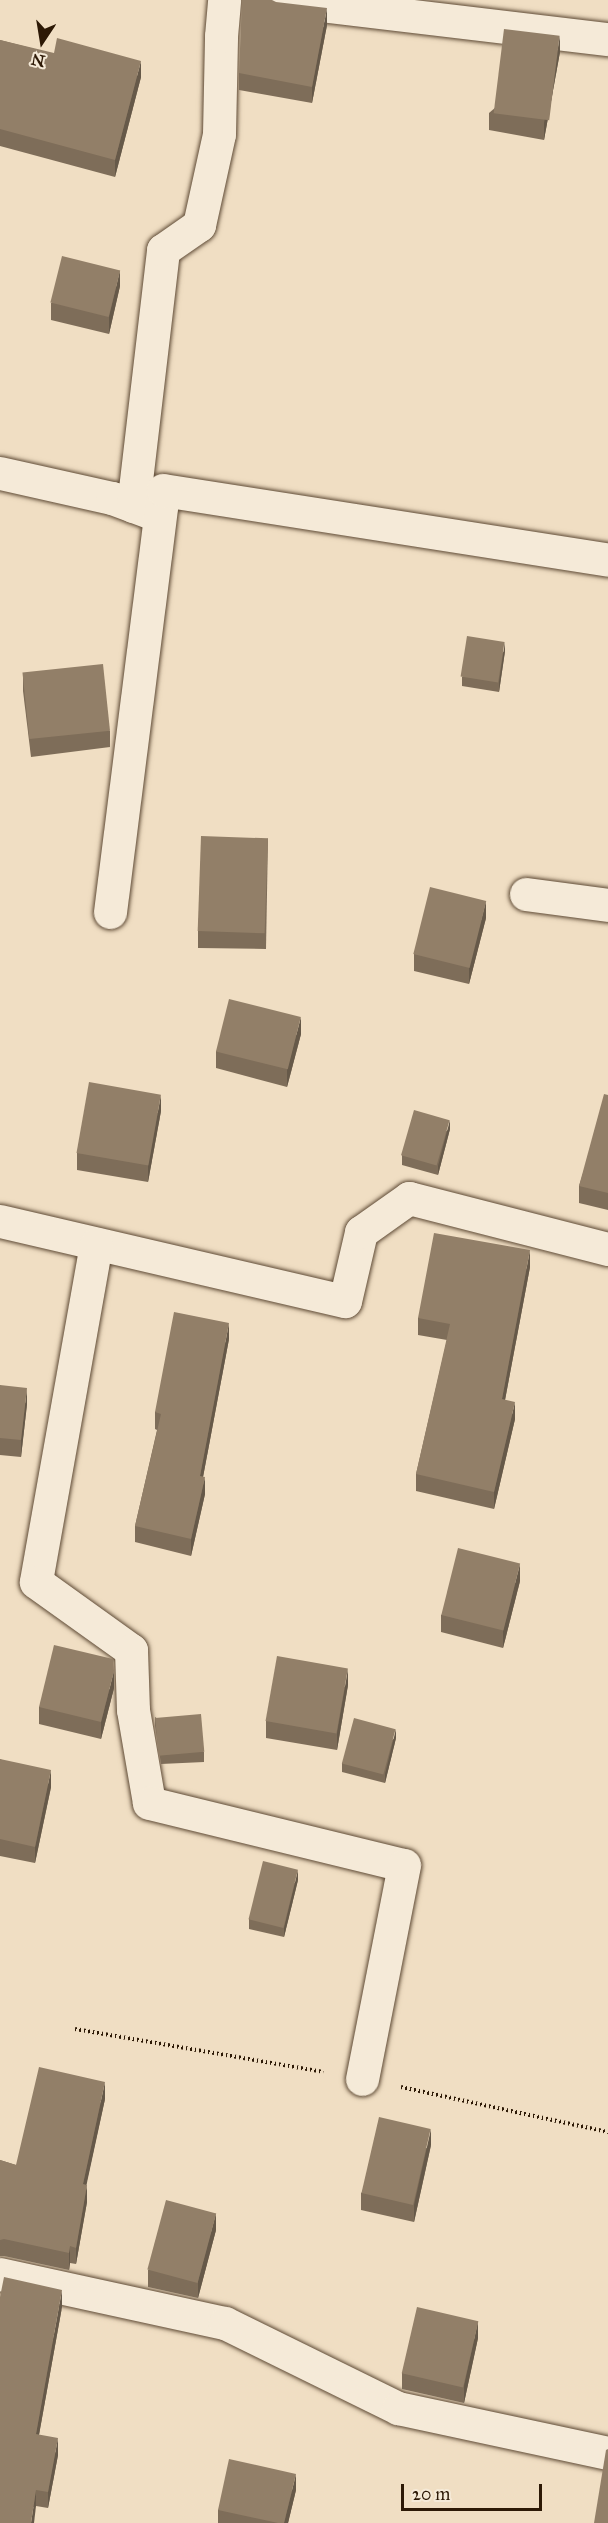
<!DOCTYPE html>
<style>
body{margin:0}
#map{position:relative;width:608px;height:2523px;overflow:hidden;background:#f0dec3;font-family:"IM FELL Great Primer",serif}
div>[style]{position:absolute}
.path>*{height:4px;margin-top:-2px;transform-origin:0;background:repeating-linear-gradient(90deg,#2d1906 0 1.5px,transparent 0 4.5px)}
.roads{filter:drop-shadow(0 0 2px #5e4a35) drop-shadow(0 0 2px #5e4a35)}
.minor>*{height:33px;margin:-16.5px;padding:0 16.5px;transform-origin:16.5px;border-radius:16.5px;background:#f5ead8}
.wall>*{inset:0;background:#7e6d59}
.shaded-wall>*{inset:0;background:#665949}
.building>*{inset:0;background:#927f68;transform-origin:0 0}
span{translate:-50% -50%;white-space:nowrap;text-align:center;line-height:1.15;-webkit-text-stroke:5px #f5ead8;paint-order:stroke}
.north{position:absolute;left:12px;top:12px;width:60px;height:60px;-webkit-text-stroke:4px #f5ead8;paint-order:stroke;rotate:192deg;font-size:16px;font-weight:700;line-height:24px;text-align:center;color:#2d1906}
.north::after{content:'';display:block;margin:auto;width:21px;height:27px;background:#2d1906;clip-path:polygon(50% 0,100% 100%,50% 72%,0 100%)}
.scale{position:absolute;left:401px;top:2484px;width:141px;height:27px;box-sizing:border-box;border:3px solid #2d1906;border-top:0;padding-left:8px;font-size:18px;line-height:21px;white-space:nowrap;color:#2d1906;-webkit-text-stroke:4px #f5ead8;paint-order:stroke}
</style>
<div id="map">
<div class="path">
<div style="left:75px;top:2029px;width:252px;rotate:9.8deg"></div>
<div style="left:401px;top:2087px;width:212px;rotate:12.3deg"></div>
</div>
<div class="roads">
<div class="minor">
<div style="left:279px;top:0;width:331px;rotate:6.8deg"></div>
<div style="left:0;top:473px;width:115px;rotate:12.6deg"></div>
<div style="left:112px;top:498px;width:43px;rotate:20.6deg"></div>
<div style="left:133px;top:506px;width:258px;rotate:-83.3deg"></div>
<div style="left:163px;top:250px;width:44px;rotate:-34.8deg"></div>
<div style="left:199px;top:225px;width:93px;rotate:-77.6deg"></div>
<div style="left:219px;top:134px;width:98px;rotate:-88.8deg"></div>
<div style="left:221px;top:36px;width:36px;rotate:-85deg"></div>
<div style="left:526px;top:894px;width:83px;rotate:7.6deg"></div>
<div style="left:110px;top:912px;width:425px;rotate:-82.8deg"></div>
<div style="left:163px;top:490px;width:450px;rotate:8.9deg"></div>
<div style="left:0;top:1221px;width:354px;rotate:13.1deg"></div>
<div style="left:345px;top:1301px;width:71px;rotate:-76.9deg"></div>
<div style="left:361px;top:1232px;width:59px;rotate:-35.3deg"></div>
<div style="left:409px;top:1198px;width:205px;rotate:14.4deg"></div>
<div style="left:96px;top:1244px;width:343px;rotate:100.1deg"></div>
<div style="left:36px;top:1582px;width:117px;rotate:35.6deg"></div>
<div style="left:131px;top:1650px;width:60px;rotate:88.1deg"></div>
<div style="left:133px;top:1710px;width:94px;rotate:80.2deg"></div>
<div style="left:149px;top:1803px;width:262px;rotate:13.7deg"></div>
<div style="left:404px;top:1865px;width:218px;rotate:101.1deg"></div>
<div style="left:0;top:2274px;width:230px;rotate:12.3deg"></div>
<div style="left:225px;top:2323px;width:193px;rotate:26.2deg"></div>
<div style="left:398px;top:2408px;width:215px;rotate:12.1deg"></div>
</div>
</div>
<div class="wall">
<div style="clip-path:polygon(327px 25px,312px 103px,239px 90px,239px 73px)"></div>
<div style="clip-path:polygon(0 40px,141px 77px,115px 177px,0 146px)"></div>
<div style="clip-path:polygon(560px 52px,544px 140px,489px 130px,489px 113px)"></div>
<div style="clip-path:polygon(120px 286px,109px 334px,51px 320px,51px 303px)"></div>
<div style="clip-path:polygon(505px 651px,499px 692px,462px 686px,462px 677px)"></div>
<div style="clip-path:polygon(23px 674px,110px 731px,110px 747px,31px 757px,23px 691px)"></div>
<div style="clip-path:polygon(268px 838px,266px 949px,198px 948px,198px 931px)"></div>
<div style="clip-path:polygon(486px 918px,469px 984px,414px 971px,414px 954px)"></div>
<div style="clip-path:polygon(301px 1034px,287px 1087px,216px 1068px,216px 1051px)"></div>
<div style="clip-path:polygon(608px 1095px,608px 1210px,579px 1203px,579px 1186px)"></div>
<div style="clip-path:polygon(161px 1111px,148px 1182px,77px 1170px,77px 1153px)"></div>
<div style="clip-path:polygon(450px 1129px,438px 1175px,402px 1165px,402px 1155px)"></div>
<div style="clip-path:polygon(530px 1267px,505px 1400px,515px 1419px,494px 1509px,416px 1491px,416px 1474px,447px 1340px,418px 1335px,418px 1318px)"></div>
<div style="clip-path:polygon(229px 1339px,203px 1477px,205px 1494px,191px 1556px,135px 1542px,135px 1526px,157px 1430px,155px 1429px,155px 1412px)"></div>
<div style="clip-path:polygon(0 1385px,27px 1404px,21px 1457px,0 1455px)"></div>
<div style="clip-path:polygon(520px 1581px,503px 1648px,441px 1632px,441px 1615px)"></div>
<div style="clip-path:polygon(348px 1685px,337px 1750px,266px 1738px,266px 1721px)"></div>
<div style="clip-path:polygon(114px 1688px,101px 1739px,39px 1724px,39px 1707px)"></div>
<div style="clip-path:polygon(155px 1717px,204px 1752px,204px 1762px,161px 1764px,155px 1726px)"></div>
<div style="clip-path:polygon(396px 1738px,385px 1783px,342px 1772px,342px 1763px)"></div>
<div style="clip-path:polygon(0 1759px,51px 1787px,35px 1863px,0 1856px)"></div>
<div style="clip-path:polygon(298px 1880px,284px 1937px,249px 1929px,249px 1919px)"></div>
<div style="clip-path:polygon(105px 2099px,86px 2185px,87px 2202px,76px 2264px,70px 2263px,69px 2270px,4px 2256px,0 2256px,0 2160px,16px 2165px)"></div>
<div style="clip-path:polygon(431px 2145px,414px 2222px,361px 2210px,361px 2193px)"></div>
<div style="clip-path:polygon(216px 2230px,198px 2298px,148px 2287px,148px 2270px)"></div>
<div style="clip-path:polygon(62px 2307px,39px 2435px,58px 2455px,48px 2508px,36px 2506px,0 2523px)"></div>
<div style="clip-path:polygon(478px 2338px,464px 2403px,402px 2389px,402px 2373px)"></div>
<div style="clip-path:polygon(296px 2490px,288px 2523px,218px 2523px,218px 2510px)"></div>
</div>
<div class="shaded-wall">
<div style="clip-path:polygon(327px 8px,327px 25px,312px 103px,312px 87px)"></div>
<div style="clip-path:polygon(560px 36px,560px 52px,544px 140px,544px 123px)"></div>
<div style="clip-path:polygon(141px 61px,141px 77px,115px 177px,115px 160px)"></div>
<div style="clip-path:polygon(120px 270px,120px 286px,109px 334px,109px 317px)"></div>
<div style="clip-path:polygon(505px 642px,505px 651px,499px 692px,499px 682px)"></div>
<div style="clip-path:polygon(486px 901px,486px 918px,469px 984px,469px 967px)"></div>
<div style="clip-path:polygon(301px 1017px,301px 1034px,287px 1087px,287px 1070px)"></div>
<div style="clip-path:polygon(161px 1095px,161px 1111px,148px 1182px,148px 1165px)"></div>
<div style="clip-path:polygon(450px 1120px,450px 1129px,438px 1175px,438px 1166px)"></div>
<div style="clip-path:polygon(530px 1250px,530px 1267px,502px 1416px,502px 1399px)"></div>
<div style="clip-path:polygon(229px 1323px,229px 1339px,200px 1493px,200px 1476px)"></div>
<div style="clip-path:polygon(27px 1388px,27px 1404px,21px 1457px,21px 1440px)"></div>
<div style="clip-path:polygon(515px 1402px,515px 1419px,494px 1509px,494px 1492px)"></div>
<div style="clip-path:polygon(205px 1477px,205px 1494px,191px 1556px,191px 1539px)"></div>
<div style="clip-path:polygon(520px 1564px,520px 1581px,503px 1648px,503px 1631px)"></div>
<div style="clip-path:polygon(348px 1669px,348px 1685px,337px 1750px,337px 1733px)"></div>
<div style="clip-path:polygon(114px 1671px,114px 1688px,101px 1739px,101px 1722px)"></div>
<div style="clip-path:polygon(396px 1729px,396px 1738px,385px 1783px,385px 1774px)"></div>
<div style="clip-path:polygon(51px 1770px,51px 1787px,35px 1863px,35px 1847px)"></div>
<div style="clip-path:polygon(298px 1870px,298px 1880px,284px 1937px,284px 1928px)"></div>
<div style="clip-path:polygon(105px 2082px,105px 2099px,83px 2201px,83px 2184px)"></div>
<div style="clip-path:polygon(431px 2129px,431px 2145px,414px 2222px,414px 2205px)"></div>
<div style="clip-path:polygon(87px 2185px,87px 2202px,76px 2264px,76px 2248px)"></div>
<div style="clip-path:polygon(216px 2213px,216px 2230px,198px 2298px,198px 2281px)"></div>
<div style="clip-path:polygon(70px 2246px,70px 2263px,69px 2270px,69px 2253px)"></div>
<div style="clip-path:polygon(62px 2290px,62px 2307px,36px 2451px,36px 2434px)"></div>
<div style="clip-path:polygon(478px 2321px,478px 2338px,464px 2403px,464px 2386px)"></div>
<div style="clip-path:polygon(58px 2438px,58px 2455px,48px 2508px,48px 2492px)"></div>
<div style="clip-path:polygon(296px 2474px,296px 2490px,288px 2523px,284px 2523px)"></div>
<div style="clip-path:polygon(36px 2490px,36px 2506px,34px 2523px,31px 2523px)"></div>
</div>
<div class="building">
<div style="clip-path:polygon(242px 0,272px 0,276px 2px,327px 8px,312px 87px,239px 73px)"></div>
<div style="left:504px;top:29px;width:56px;height:85px;rotate:7deg"></div>
<div style="clip-path:polygon(57px 38px,141px 61px,115px 160px,0 129px,0 40px,54px 53px)"></div>
<div style="left:62px;top:256px;width:60px;height:48px;rotate:14deg"></div>
<div style="left:467px;top:636px;width:38px;height:41px;rotate:9deg"></div>
<div style="left:103px;top:664px;width:67px;height:81px;rotate:84deg"></div>
<div style="left:201px;top:836px;width:67px;height:95px;rotate:2deg"></div>
<div style="left:430px;top:887px;width:58px;height:69px;rotate:14deg"></div>
<div style="left:229px;top:999px;width:74px;height:54px;rotate:14deg"></div>
<div style="left:89px;top:1082px;width:73px;height:72px;rotate:10deg"></div>
<div style="clip-path:polygon(604px 1094px,608px 1095px,608px 1193px,579px 1186px)"></div>
<div style="left:414px;top:1110px;width:37px;height:47px;rotate:16deg"></div>
<div style="clip-path:polygon(434px 1233px,530px 1250px,502px 1399px,515px 1402px,494px 1492px,416px 1474px,450px 1324px,418px 1318px)"></div>
<div style="clip-path:polygon(174px 1312px,229px 1323px,200px 1476px,205px 1477px,191px 1539px,135px 1526px,161px 1414px,155px 1412px)"></div>
<div style="clip-path:polygon(0 1385px,27px 1388px,21px 1440px,0 1438px)"></div>
<div style="left:458px;top:1548px;width:64px;height:69px;rotate:14deg"></div>
<div style="clip-path:polygon(54px 1645px,113px 1659px,114px 1671px,101px 1722px,39px 1707px)"></div>
<div style="left:277px;top:1656px;width:72px;height:66px;rotate:10deg"></div>
<div style="left:201px;top:1714px;width:38px;height:46px;rotate:85deg"></div>
<div style="left:354px;top:1718px;width:43px;height:47px;rotate:15deg"></div>
<div style="clip-path:polygon(0 1759px,51px 1770px,35px 1847px,0 1839px)"></div>
<div style="left:263px;top:1861px;width:36px;height:60px;rotate:14deg"></div>
<div style="clip-path:polygon(39px 2067px,105px 2082px,83px 2184px,87px 2185px,76px 2248px,70px 2246px,69px 2253px,4px 2239px,0 2240px,0 2160px,16px 2165px)"></div>
<div style="left:379px;top:2117px;width:53px;height:78px;rotate:13deg"></div>
<div style="left:166px;top:2200px;width:52px;height:72px;rotate:15deg"></div>
<div style="clip-path:polygon(4px 2277px,62px 2290px,36px 2434px,58px 2438px,48px 2492px,36px 2490px,31px 2523px,0 2523px,0 2297px)"></div>
<div style="left:417px;top:2307px;width:63px;height:68px;rotate:13deg"></div>
<div style="clip-path:polygon(608px 2449px,608px 2523px,594px 2523px,606px 2450px)"></div>
<div style="clip-path:polygon(229px 2459px,296px 2474px,284px 2523px,278px 2523px,218px 2510px)"></div>
</div>
<div class="north">N</div>
<div class="scale">20 m</div>
</div>
